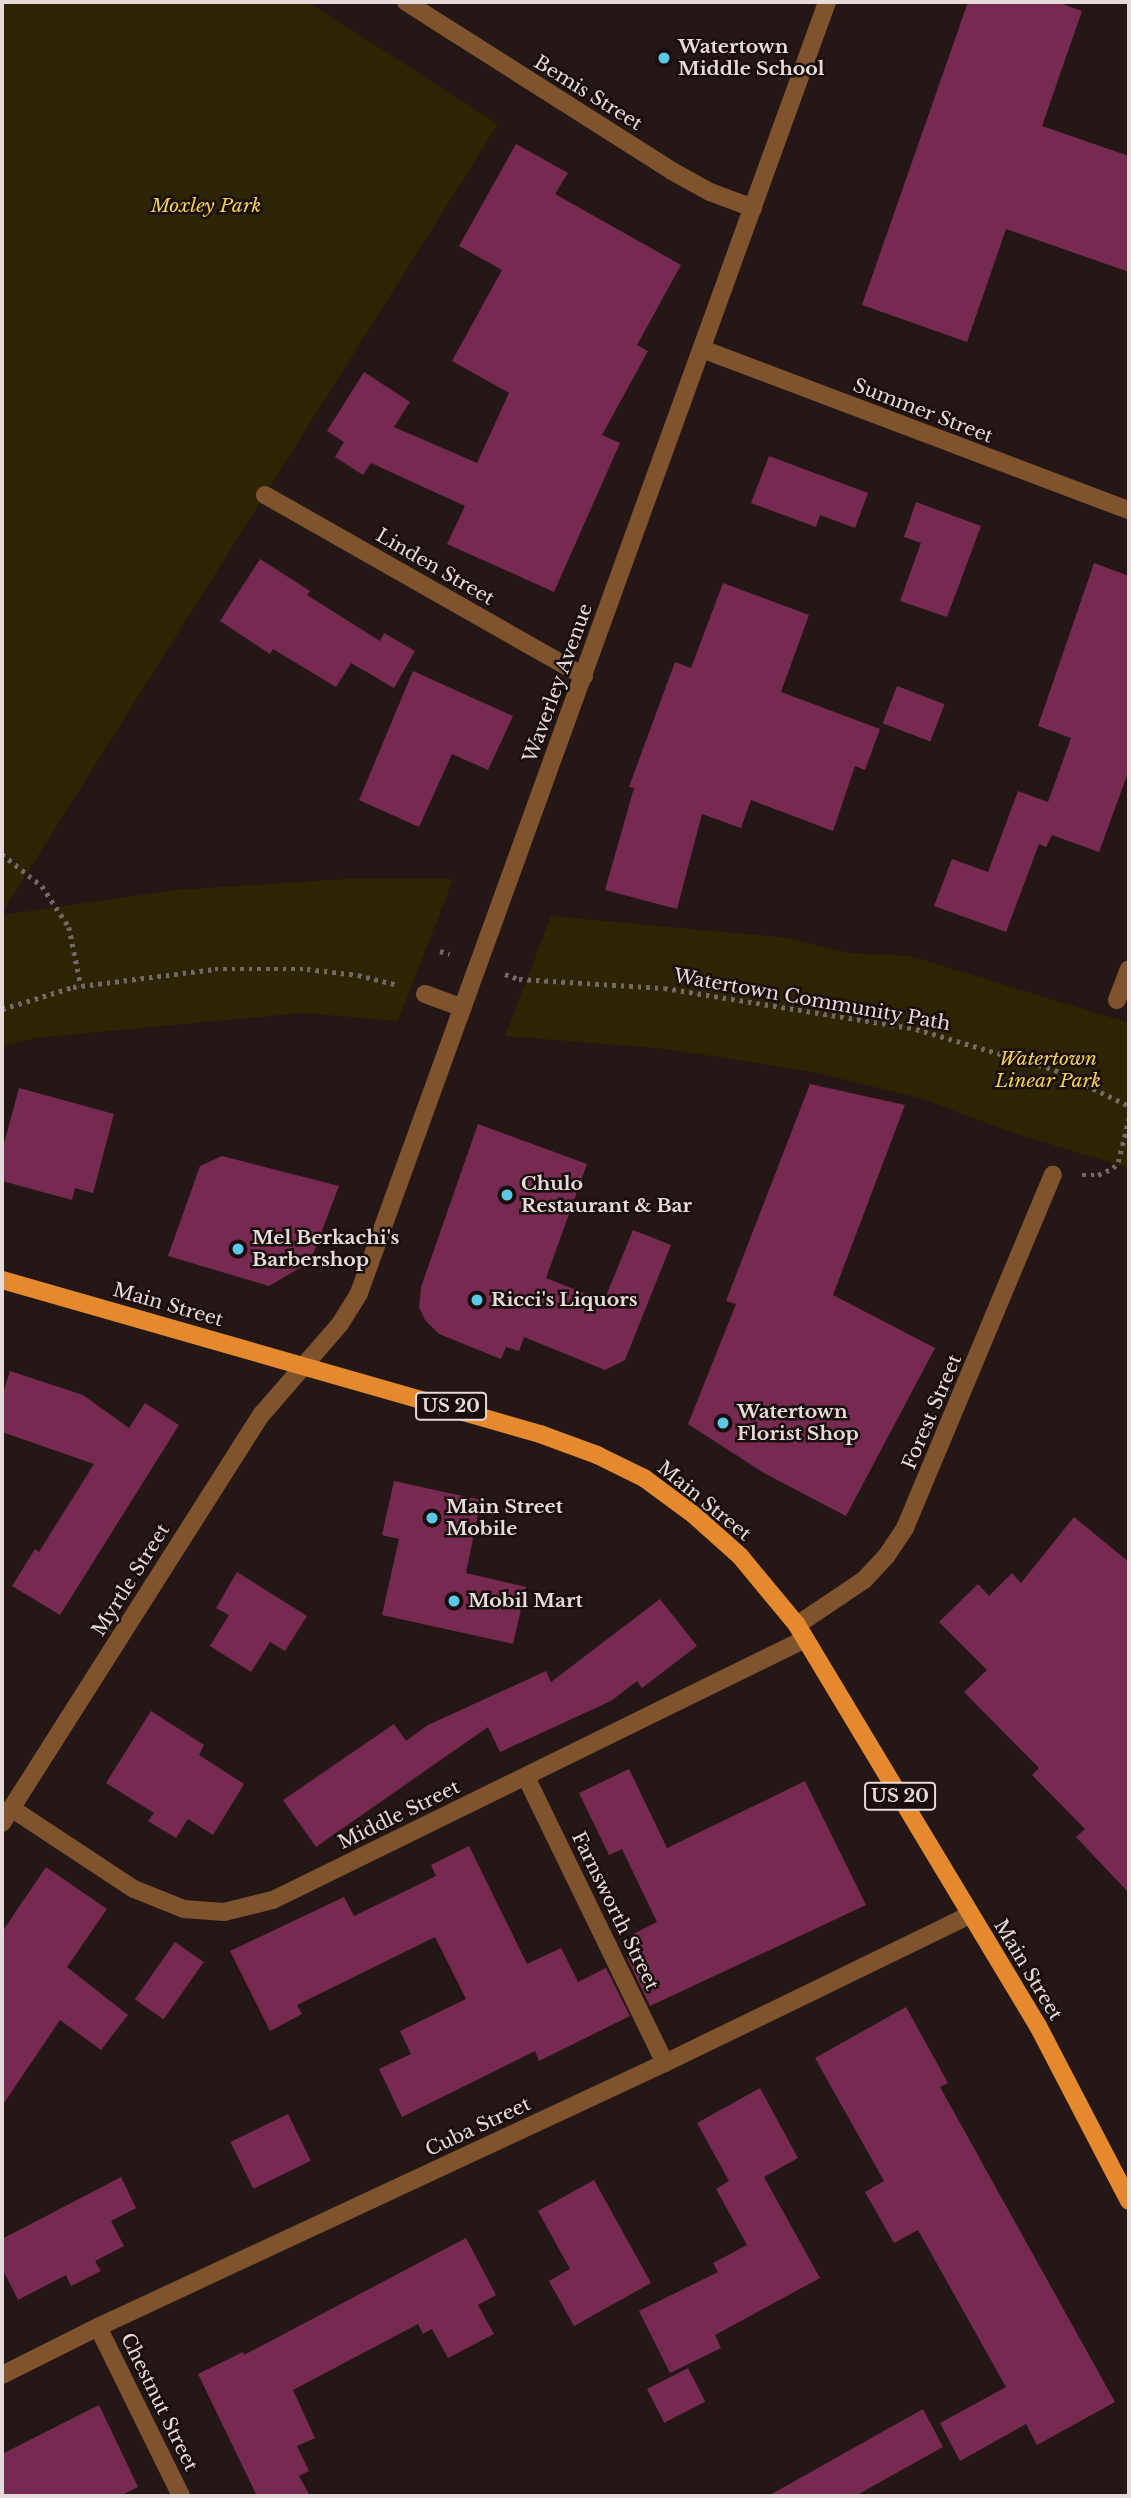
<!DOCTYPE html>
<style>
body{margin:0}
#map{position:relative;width:1131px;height:2498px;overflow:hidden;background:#241716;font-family:"Libre Baskerville",serif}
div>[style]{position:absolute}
.green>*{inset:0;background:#2d2402}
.building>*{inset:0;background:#772a50;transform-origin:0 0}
.path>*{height:4.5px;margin-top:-2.25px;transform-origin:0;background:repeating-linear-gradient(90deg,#736867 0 3.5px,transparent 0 8.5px)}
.minor>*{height:18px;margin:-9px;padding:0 9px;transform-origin:9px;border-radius:9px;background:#7e532d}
.major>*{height:18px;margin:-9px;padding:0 9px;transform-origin:9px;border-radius:9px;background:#e5892e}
.dots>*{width:19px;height:19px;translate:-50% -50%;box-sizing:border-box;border:4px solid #1a0e0d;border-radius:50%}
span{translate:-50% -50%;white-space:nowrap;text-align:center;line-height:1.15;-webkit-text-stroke:5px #1a0e0d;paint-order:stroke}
.shield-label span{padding:2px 5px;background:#1a0e0d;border:2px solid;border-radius:5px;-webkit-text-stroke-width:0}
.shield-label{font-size:18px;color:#e5dcda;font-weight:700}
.poi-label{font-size:19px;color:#e5dcda;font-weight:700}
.left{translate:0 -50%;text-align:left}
.street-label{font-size:19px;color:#e5dcda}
.park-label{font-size:19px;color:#f3d154;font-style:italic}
.frame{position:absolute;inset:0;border:4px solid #e5dcda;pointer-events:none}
</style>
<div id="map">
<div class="green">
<div style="clip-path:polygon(2px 2px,308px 2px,498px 124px,2px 913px)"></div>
<div style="clip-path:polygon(345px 879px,453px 879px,398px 1021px,302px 1013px,35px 1038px,2px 1046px,2px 915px,175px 890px)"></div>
<div style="clip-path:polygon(551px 916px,788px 938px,847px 953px,910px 956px,1129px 1023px,1129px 1168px,1016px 1134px,923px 1099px,814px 1072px,667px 1049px,505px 1036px)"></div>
</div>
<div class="building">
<div style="clip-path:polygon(968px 2px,1057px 2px,1082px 11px,1042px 126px,1129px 156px,1129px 272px,1006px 229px,967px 342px,862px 305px)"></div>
<div style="clip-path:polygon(516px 144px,568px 173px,555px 194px,681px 265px,637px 345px,648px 351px,602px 435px,620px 443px,554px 592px,447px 544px,465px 506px,371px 463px,363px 475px,335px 457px,344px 442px,327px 431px,364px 372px,410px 402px,394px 427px,477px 463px,509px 393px,452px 361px,502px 270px,459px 246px)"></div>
<div style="clip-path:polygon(769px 456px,868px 493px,855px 528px,820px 515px,816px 527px,751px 503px)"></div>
<div style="clip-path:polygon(916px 502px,981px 526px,947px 617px,900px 601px,921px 543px,904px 537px)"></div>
<div style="clip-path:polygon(260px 559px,310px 591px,307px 595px,380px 641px,384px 633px,415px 651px,394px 688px,351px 663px,336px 687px,273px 649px,270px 654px,220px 621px)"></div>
<div style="clip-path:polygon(1094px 563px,1129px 576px,1129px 770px,1099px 852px,1052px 835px,1046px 847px,1039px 844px,1006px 932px,934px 906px,952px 859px,988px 872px,1018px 791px,1048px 802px,1071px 738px,1038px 726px)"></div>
<div style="clip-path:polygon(723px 583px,809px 615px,781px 692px,880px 729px,865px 770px,855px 766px,833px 831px,751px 800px,741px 828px,702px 814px,677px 909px,605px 890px,634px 788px,629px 787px,675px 662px,691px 668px)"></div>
<div style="clip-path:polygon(413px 671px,513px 716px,488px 770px,452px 754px,419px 827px,359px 800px)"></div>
<div style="left:897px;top:686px;width:51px;height:40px;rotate:21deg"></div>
<div style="clip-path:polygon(810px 1084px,905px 1105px,833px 1295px,935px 1348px,846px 1516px,764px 1473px,688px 1424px,736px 1304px,726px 1301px)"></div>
<div style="clip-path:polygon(19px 1088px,114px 1114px,93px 1193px,75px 1188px,72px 1200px,2px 1181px,2px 1151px)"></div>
<div style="clip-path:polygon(478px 1124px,587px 1164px,546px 1278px,604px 1301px,633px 1230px,671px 1245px,625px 1360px,605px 1370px,524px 1337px,519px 1351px,506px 1347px,501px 1359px,439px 1334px,425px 1320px,419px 1307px,421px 1287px)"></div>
<div style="clip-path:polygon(222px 1156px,339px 1186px,310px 1262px,269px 1286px,168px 1256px,200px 1166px)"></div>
<div style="clip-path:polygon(10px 1371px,83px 1395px,129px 1428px,145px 1403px,179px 1425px,60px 1615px,12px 1586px,35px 1549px,39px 1552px,94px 1464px,2px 1432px,2px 1396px)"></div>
<div style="clip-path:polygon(394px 1481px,481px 1500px,466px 1573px,526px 1587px,513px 1644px,382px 1615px,399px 1539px,382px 1535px)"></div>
<div style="clip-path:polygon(1074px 1517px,1129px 1562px,1129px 1893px,1076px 1837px,1085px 1829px,1032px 1775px,1039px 1768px,964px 1692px,987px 1670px,939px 1622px,978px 1584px,989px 1596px,1012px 1573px,1021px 1583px)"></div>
<div style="clip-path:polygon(237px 1572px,307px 1616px,285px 1651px,270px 1642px,251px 1672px,210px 1646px,229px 1615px,216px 1608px)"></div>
<div style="clip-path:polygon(660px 1599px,697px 1646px,642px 1688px,637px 1681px,611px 1701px,500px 1752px,488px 1727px,316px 1847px,283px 1800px,394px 1724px,406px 1741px,428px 1725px,546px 1671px,551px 1682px)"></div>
<div style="clip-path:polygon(151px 1711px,204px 1745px,199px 1755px,244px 1784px,213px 1835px,188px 1819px,176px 1838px,148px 1821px,154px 1813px,106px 1783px)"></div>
<div style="clip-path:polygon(629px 1769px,667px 1848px,805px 1781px,866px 1905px,650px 2006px,627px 1958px,642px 1951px,633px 1934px,657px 1922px,622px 1849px,609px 1855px,579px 1793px)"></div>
<div style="clip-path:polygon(469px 1846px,527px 1964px,561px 1948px,578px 1982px,606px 1968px,630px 2016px,539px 2061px,535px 2051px,402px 2117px,379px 2069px,411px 2054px,400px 2031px,466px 1999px,435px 1937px,297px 2005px,302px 2014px,270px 2031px,230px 1951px,344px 1897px,354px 1916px,436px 1876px,431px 1865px)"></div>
<div style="clip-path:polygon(46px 1867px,107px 1909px,67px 1967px,128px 2015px,101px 2050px,60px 2020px,2px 2106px,2px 1932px)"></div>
<div style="left:175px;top:1942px;width:35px;height:70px;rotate:35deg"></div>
<div style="clip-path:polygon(906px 2007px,948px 2083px,940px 2087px,1115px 2402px,1037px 2445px,1026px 2424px,960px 2461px,940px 2423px,1006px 2387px,918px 2230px,894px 2243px,865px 2192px,884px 2181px,815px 2058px)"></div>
<div style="clip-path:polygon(760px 2088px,798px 2158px,764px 2177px,820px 2278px,715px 2335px,721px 2348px,670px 2373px,639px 2311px,718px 2272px,713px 2263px,747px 2245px,716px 2189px,729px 2181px,697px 2123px)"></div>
<div style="left:288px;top:2114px;width:52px;height:64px;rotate:64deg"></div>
<div style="clip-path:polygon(121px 2177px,136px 2208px,111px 2221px,124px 2246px,95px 2261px,101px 2271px,71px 2286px,66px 2275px,18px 2300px,2px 2268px,2px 2239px)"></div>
<div style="clip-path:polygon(594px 2180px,651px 2283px,574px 2326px,549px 2281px,570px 2269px,538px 2211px)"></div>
<div style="clip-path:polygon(466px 2238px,496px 2295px,478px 2305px,494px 2334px,448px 2358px,432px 2329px,423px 2334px,418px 2324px,293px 2390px,315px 2438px,297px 2446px,309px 2471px,299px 2476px,310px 2496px,257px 2496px,198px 2374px,243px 2352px,244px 2355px)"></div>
<div style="left:688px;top:2368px;width:38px;height:46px;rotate:63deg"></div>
<div style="clip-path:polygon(99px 2405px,138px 2487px,120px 2496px,2px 2496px,2px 2454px)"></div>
<div style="clip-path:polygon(923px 2409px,943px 2447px,855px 2496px,768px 2496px)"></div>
</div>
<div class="path">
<div style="left:2px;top:854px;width:51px;rotate:38.7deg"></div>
<div style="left:42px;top:886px;width:49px;rotate:56.6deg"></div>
<div style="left:69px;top:927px;width:60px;rotate:78.5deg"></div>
<div style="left:440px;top:951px;width:10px;rotate:17deg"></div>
<div style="left:505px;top:974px;width:15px;rotate:20deg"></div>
<div style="left:519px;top:979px;width:145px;rotate:3.6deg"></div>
<div style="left:664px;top:988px;width:255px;rotate:9.2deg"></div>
<div style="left:916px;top:1029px;width:145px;rotate:16.4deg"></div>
<div style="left:1055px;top:1070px;width:82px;rotate:25.9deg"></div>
<div style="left:2px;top:1009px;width:74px;rotate:-17.2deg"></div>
<div style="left:73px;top:987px;width:143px;rotate:-7.2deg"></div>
<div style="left:215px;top:969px;width:92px"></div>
<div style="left:307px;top:969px;width:51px;rotate:6.7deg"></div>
<div style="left:358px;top:975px;width:41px;rotate:14deg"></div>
<div style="left:1082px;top:1175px;width:16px"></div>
<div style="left:1098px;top:1175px;width:17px;rotate:-25deg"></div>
<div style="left:1113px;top:1168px;width:8px;rotate:-50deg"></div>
<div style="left:1118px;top:1162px;width:45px;rotate:-76deg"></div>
</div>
<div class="minor">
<div style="left:406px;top:2px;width:315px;rotate:32.4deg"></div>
<div style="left:672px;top:171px;width:43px;rotate:28.9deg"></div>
<div style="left:710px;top:192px;width:46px;rotate:20.4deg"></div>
<div style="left:702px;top:349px;width:456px;rotate:20.7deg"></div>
<div style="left:265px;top:495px;width:367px;rotate:29.6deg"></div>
<div style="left:425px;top:994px;width:40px;rotate:20.2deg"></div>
<div style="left:1117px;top:1000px;width:33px;rotate:-69deg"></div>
<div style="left:797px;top:1625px;width:81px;rotate:-33.9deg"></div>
<div style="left:864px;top:1580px;width:34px;rotate:-47deg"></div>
<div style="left:887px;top:1555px;width:32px;rotate:-56deg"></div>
<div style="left:905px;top:1528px;width:383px;rotate:-67.3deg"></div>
<div style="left:526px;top:1777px;width:318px;rotate:64.1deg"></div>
<div style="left:11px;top:1808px;width:147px;rotate:33.4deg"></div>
<div style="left:134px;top:1889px;width:54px;rotate:21.8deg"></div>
<div style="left:184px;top:1909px;width:40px;rotate:4.3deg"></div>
<div style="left:224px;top:1912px;width:50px;rotate:-13.8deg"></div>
<div style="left:273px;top:1900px;width:593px;rotate:-26.13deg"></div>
<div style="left:2px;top:1823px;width:485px;rotate:-57.6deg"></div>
<div style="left:262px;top:1414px;width:119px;rotate:-49.1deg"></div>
<div style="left:340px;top:1324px;width:36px;rotate:-58deg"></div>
<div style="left:359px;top:1293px;width:1373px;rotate:-70.07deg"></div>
<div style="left:98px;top:2327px;width:188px;rotate:63.8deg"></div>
<div style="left:2px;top:2375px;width:107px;rotate:-26.6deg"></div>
<div style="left:98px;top:2327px;width:625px;rotate:-24.97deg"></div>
<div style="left:665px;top:2063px;width:339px;rotate:-25.9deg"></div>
</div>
<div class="major">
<div style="left:2px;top:1280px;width:560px;rotate:15.97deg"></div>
<div style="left:540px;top:1434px;width:61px;rotate:20.2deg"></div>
<div style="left:597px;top:1455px;width:52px;rotate:26.1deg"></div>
<div style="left:644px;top:1478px;width:62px;rotate:36.5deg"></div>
<div style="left:694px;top:1515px;width:62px;rotate:41.7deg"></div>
<div style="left:740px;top:1556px;width:89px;rotate:50.4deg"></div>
<div style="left:797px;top:1625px;width:468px;rotate:59deg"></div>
<div style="left:1038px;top:2026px;width:197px;rotate:62.5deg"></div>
</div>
<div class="dots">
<div style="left:664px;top:58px;background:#5ac8e6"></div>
<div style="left:507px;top:1195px;background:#5ac8e6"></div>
<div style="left:238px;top:1249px;background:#5ac8e6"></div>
<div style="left:477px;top:1300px;background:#5ac8e6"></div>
<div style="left:723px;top:1423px;background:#5ac8e6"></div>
<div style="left:432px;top:1518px;background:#5ac8e6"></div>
<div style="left:454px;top:1601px;background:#5ac8e6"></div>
</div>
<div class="shield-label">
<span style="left:451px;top:1406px">US 20</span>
<span style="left:900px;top:1796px">US 20</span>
</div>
<div class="poi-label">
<span class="left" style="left:678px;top:58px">Watertown<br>Middle School</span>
<span class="left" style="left:521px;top:1195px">Chulo<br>Restaurant &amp; Bar</span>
<span class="left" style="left:252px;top:1249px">Mel Berkachi's<br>Barbershop</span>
<span class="left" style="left:491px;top:1300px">Ricci's Liquors</span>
<span class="left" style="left:737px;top:1423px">Watertown<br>Florist Shop</span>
<span class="left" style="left:446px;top:1518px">Main Street<br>Mobile</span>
<span class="left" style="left:468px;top:1601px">Mobil Mart</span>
</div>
<div class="street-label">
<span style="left:588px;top:93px;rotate:32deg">Bemis Street</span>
<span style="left:923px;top:411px;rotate:21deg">Summer Street</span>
<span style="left:435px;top:567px;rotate:30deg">Linden Street</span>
<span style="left:558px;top:683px;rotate:-70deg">Waverley Avenue</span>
<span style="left:812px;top:1000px;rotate:10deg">Watertown Community Path</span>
<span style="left:168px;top:1305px;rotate:16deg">Main Street</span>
<span style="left:932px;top:1412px;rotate:-67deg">Forest Street</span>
<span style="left:704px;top:1501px;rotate:39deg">Main Street</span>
<span style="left:131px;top:1580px;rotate:-58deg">Myrtle Street</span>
<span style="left:399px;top:1815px;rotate:-26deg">Middle Street</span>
<span style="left:615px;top:1911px;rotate:64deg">Farnsworth Street</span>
<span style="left:1028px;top:1970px;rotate:59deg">Main Street</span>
<span style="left:478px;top:2127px;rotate:-25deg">Cuba Street</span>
<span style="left:159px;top:2402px;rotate:64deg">Chestnut Street</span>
</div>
<div class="park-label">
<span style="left:206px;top:206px">Moxley Park</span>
<span style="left:1048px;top:1070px">Watertown<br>Linear Park</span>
</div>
<div class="frame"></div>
</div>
